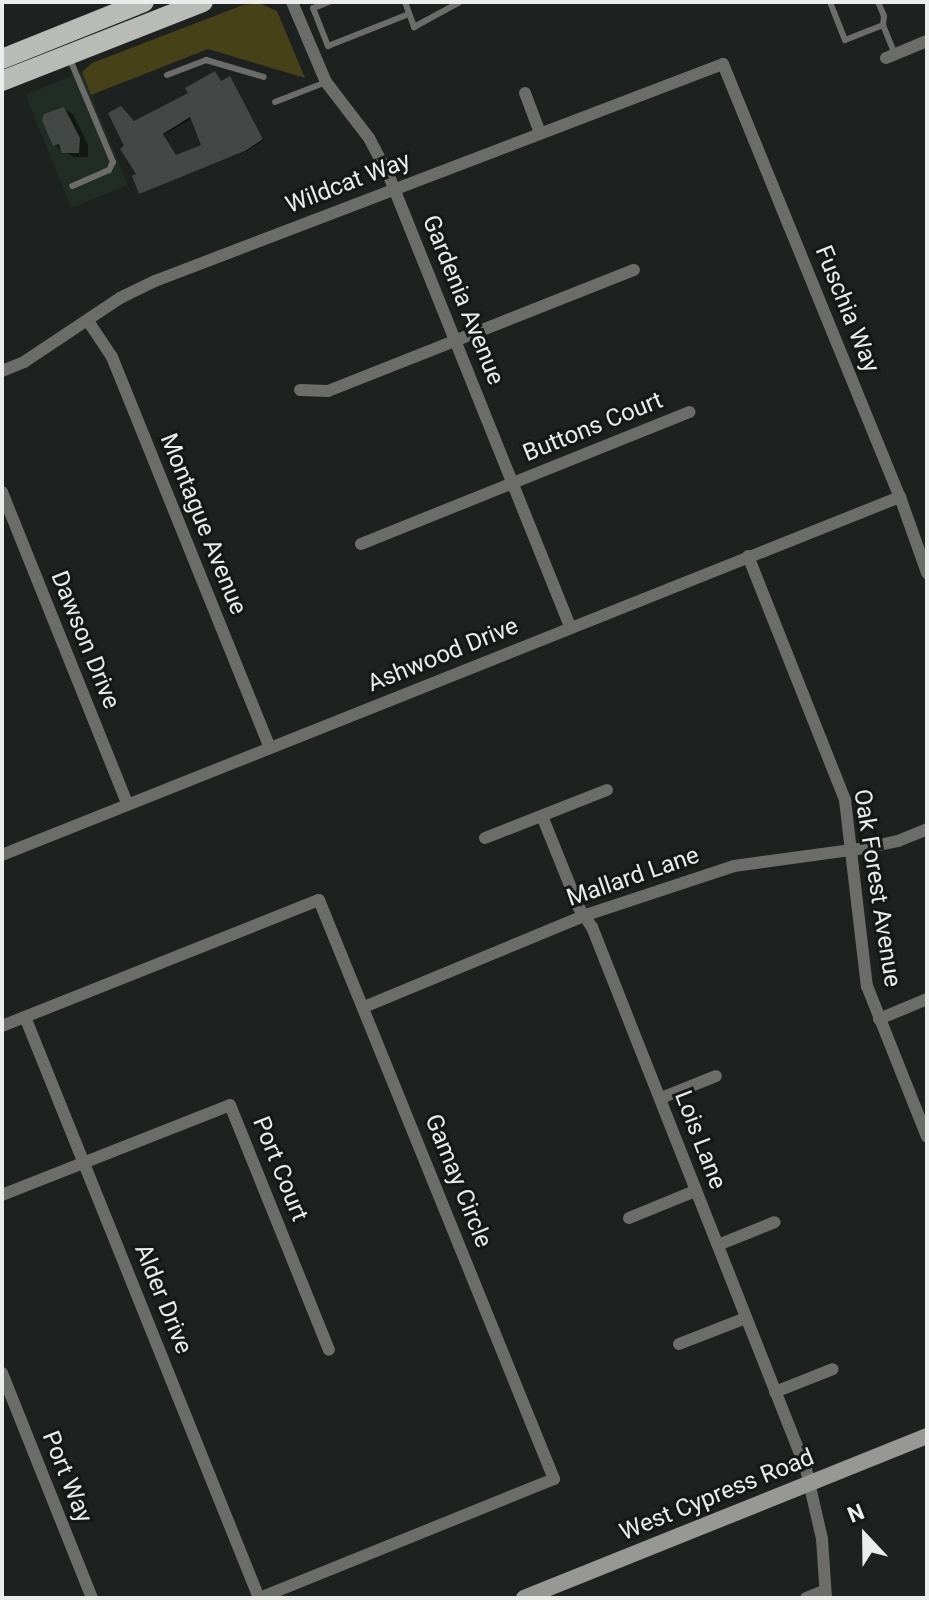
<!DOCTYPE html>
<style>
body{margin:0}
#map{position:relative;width:929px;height:1600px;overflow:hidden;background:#1d211f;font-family:Roboto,sans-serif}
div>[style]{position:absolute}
.built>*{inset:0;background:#222c26;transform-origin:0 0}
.green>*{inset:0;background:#474118}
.shadow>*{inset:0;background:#0007}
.building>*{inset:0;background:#434847}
.lane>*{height:6px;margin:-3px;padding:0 3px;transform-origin:3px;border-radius:3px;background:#6c6d6b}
.street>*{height:12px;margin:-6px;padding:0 6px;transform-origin:6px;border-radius:6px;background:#6c6d6b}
.secondary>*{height:16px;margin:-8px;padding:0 8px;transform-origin:8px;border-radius:8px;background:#979896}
.primary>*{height:20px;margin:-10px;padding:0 10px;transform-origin:10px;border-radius:10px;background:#b9bbb7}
span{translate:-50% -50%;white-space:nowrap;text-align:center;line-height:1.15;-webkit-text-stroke:6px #141816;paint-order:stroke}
.street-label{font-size:24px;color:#ebedec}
.frame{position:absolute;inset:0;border:4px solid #ebedec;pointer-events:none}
.north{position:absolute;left:825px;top:1496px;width:80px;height:80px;-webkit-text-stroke:6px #141816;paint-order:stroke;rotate:338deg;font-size:22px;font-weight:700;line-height:32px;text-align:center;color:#ebedec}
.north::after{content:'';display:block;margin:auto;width:28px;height:36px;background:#ebedec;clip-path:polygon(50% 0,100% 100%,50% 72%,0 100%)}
</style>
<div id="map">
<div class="built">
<div style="left:82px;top:72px;width:122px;height:61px;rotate:68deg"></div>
</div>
<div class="green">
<div style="clip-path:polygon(259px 3px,277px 11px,305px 78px,208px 49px,91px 95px,82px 72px,92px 63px,243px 5px)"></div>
</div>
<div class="shadow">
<div style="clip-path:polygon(evenodd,230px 78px,264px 140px,247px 151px,141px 192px,135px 123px,230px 78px,192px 118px,203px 146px,177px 157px,164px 135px,192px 118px)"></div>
<div style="clip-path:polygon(64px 109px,73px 114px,88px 145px,88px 157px,74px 157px,54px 145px)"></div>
</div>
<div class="building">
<div style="clip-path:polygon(evenodd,215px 71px,221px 81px,230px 76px,263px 139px,245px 151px,139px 194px,132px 176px,136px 174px,120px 149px,124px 146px,108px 113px,121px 106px,134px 121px,188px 93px,185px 88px,215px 71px,190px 117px,201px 145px,176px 155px,163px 134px,190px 117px)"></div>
<div style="clip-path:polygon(64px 107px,80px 138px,79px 153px,62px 153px,59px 144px,53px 146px,42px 120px,44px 114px)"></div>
</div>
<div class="lane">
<div style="left:329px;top:2px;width:17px;rotate:159deg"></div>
<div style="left:313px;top:8px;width:41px;rotate:68.5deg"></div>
<div style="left:328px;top:46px;width:87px;rotate:-21.6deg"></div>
<div style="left:405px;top:2px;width:27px;rotate:70deg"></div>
<div style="left:414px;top:27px;width:52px;rotate:-28.5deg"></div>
<div style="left:830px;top:2px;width:41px;rotate:68.5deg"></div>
<div style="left:845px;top:40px;width:41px;rotate:-21.5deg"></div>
<div style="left:883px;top:25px;width:9px;rotate:-84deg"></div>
<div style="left:884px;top:16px;width:15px;rotate:-113deg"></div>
<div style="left:883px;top:25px;width:31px;rotate:68deg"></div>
<div style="left:69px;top:57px;width:114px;rotate:67.3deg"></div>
<div style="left:113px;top:162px;width:9px;rotate:117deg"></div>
<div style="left:109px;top:170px;width:40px;rotate:156.6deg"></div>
<div style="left:167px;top:75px;width:42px;rotate:-21deg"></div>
<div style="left:206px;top:60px;width:60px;rotate:16.3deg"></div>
<div style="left:275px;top:102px;width:55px;rotate:-21.4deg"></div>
</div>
<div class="street">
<div style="left:292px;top:2px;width:87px;rotate:67deg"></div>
<div style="left:326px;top:82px;width:71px;rotate:52.5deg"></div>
<div style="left:369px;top:138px;width:43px;rotate:62.2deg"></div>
<div style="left:389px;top:176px;width:486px;rotate:68.1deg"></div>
<div style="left:886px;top:58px;width:44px;rotate:-22.5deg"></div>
<div style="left:525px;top:93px;width:43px;rotate:69.4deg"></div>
<div style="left:88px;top:321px;width:43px;rotate:56.3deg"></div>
<div style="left:112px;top:357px;width:422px;rotate:68deg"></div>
<div style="left:2px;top:371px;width:24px;rotate:-22deg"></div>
<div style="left:24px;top:362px;width:115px;rotate:-33.7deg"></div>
<div style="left:120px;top:298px;width:39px;rotate:-26deg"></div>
<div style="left:155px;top:281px;width:608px;rotate:-20.91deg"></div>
<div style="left:723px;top:64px;width:468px;rotate:67.8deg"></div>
<div style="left:900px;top:497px;width:81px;rotate:70.4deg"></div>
<div style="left:300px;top:390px;width:28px;rotate:2deg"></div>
<div style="left:328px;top:391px;width:329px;rotate:-21.6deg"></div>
<div style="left:2px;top:492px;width:337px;rotate:68.1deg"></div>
<div style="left:361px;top:544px;width:354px;rotate:-21.9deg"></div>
<div style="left:748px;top:556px;width:263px;rotate:68.3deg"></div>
<div style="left:845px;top:800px;width:187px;rotate:83.3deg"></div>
<div style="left:867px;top:986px;width:162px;rotate:68.3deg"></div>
<div style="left:542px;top:816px;width:99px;rotate:68.1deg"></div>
<div style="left:579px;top:908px;width:23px;rotate:56deg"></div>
<div style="left:592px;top:927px;width:583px;rotate:68.45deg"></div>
<div style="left:806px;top:1469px;width:72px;rotate:77.1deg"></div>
<div style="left:822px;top:1539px;width:59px;rotate:86.1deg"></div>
<div style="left:485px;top:838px;width:131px;rotate:-21.5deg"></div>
<div style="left:2px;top:855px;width:967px;rotate:-21.74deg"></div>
<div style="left:364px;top:1007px;width:240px;rotate:-22.5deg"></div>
<div style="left:586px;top:915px;width:156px;rotate:-18.3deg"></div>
<div style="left:734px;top:866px;width:132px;rotate:-7.8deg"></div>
<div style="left:865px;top:848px;width:34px;rotate:-12deg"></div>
<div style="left:898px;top:841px;width:31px;rotate:-22deg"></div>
<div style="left:25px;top:1017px;width:626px;rotate:68.06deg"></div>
<div style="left:879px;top:1019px;width:52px;rotate:-22.6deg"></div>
<div style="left:2px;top:1026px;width:341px;rotate:-21.7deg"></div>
<div style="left:319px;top:900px;width:625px;rotate:67.91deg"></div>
<div style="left:554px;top:1479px;width:317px;rotate:158deg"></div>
<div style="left:661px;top:1098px;width:59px;rotate:-21.8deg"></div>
<div style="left:2px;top:1195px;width:245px;rotate:-21.5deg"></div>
<div style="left:230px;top:1105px;width:264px;rotate:68deg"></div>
<div style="left:629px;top:1218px;width:71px;rotate:-22.2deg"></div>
<div style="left:718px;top:1245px;width:61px;rotate:-22deg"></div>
<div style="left:679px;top:1344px;width:72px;rotate:-21.2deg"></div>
<div style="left:2px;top:1373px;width:242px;rotate:68.2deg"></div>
<div style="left:775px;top:1392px;width:62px;rotate:-21.6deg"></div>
<div style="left:806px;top:1598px;width:18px;rotate:-22deg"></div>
</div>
<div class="secondary">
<div style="left:524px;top:1598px;width:434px;rotate:-21.9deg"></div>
</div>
<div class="primary">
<div style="left:2px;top:59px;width:153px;rotate:-21.9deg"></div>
<div style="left:2px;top:81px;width:216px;rotate:-21.5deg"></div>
</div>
<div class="street-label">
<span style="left:348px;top:183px;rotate:-21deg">Wildcat Way</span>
<span style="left:463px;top:300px;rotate:68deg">Gardenia Avenue</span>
<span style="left:847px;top:309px;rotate:68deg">Fuschia Way</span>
<span style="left:593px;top:427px;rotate:-22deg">Buttons Court</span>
<span style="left:203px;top:524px;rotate:68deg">Montague Avenue</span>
<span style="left:85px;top:640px;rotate:68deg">Dawson Drive</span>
<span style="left:443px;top:655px;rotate:-22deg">Ashwood Drive</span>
<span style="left:633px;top:877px;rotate:-19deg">Mallard Lane</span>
<span style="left:877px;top:888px;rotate:81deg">Oak Forest Avenue</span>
<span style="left:700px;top:1140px;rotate:69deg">Lois Lane</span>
<span style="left:280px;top:1169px;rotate:68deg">Port Court</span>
<span style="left:458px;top:1181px;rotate:68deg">Gamay Circle</span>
<span style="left:163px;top:1299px;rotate:68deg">Alder Drive</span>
<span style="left:67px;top:1477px;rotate:68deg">Port Way</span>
<span style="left:717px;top:1495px;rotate:-22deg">West Cypress Road</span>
</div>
<div class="frame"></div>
<div class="north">N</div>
</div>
